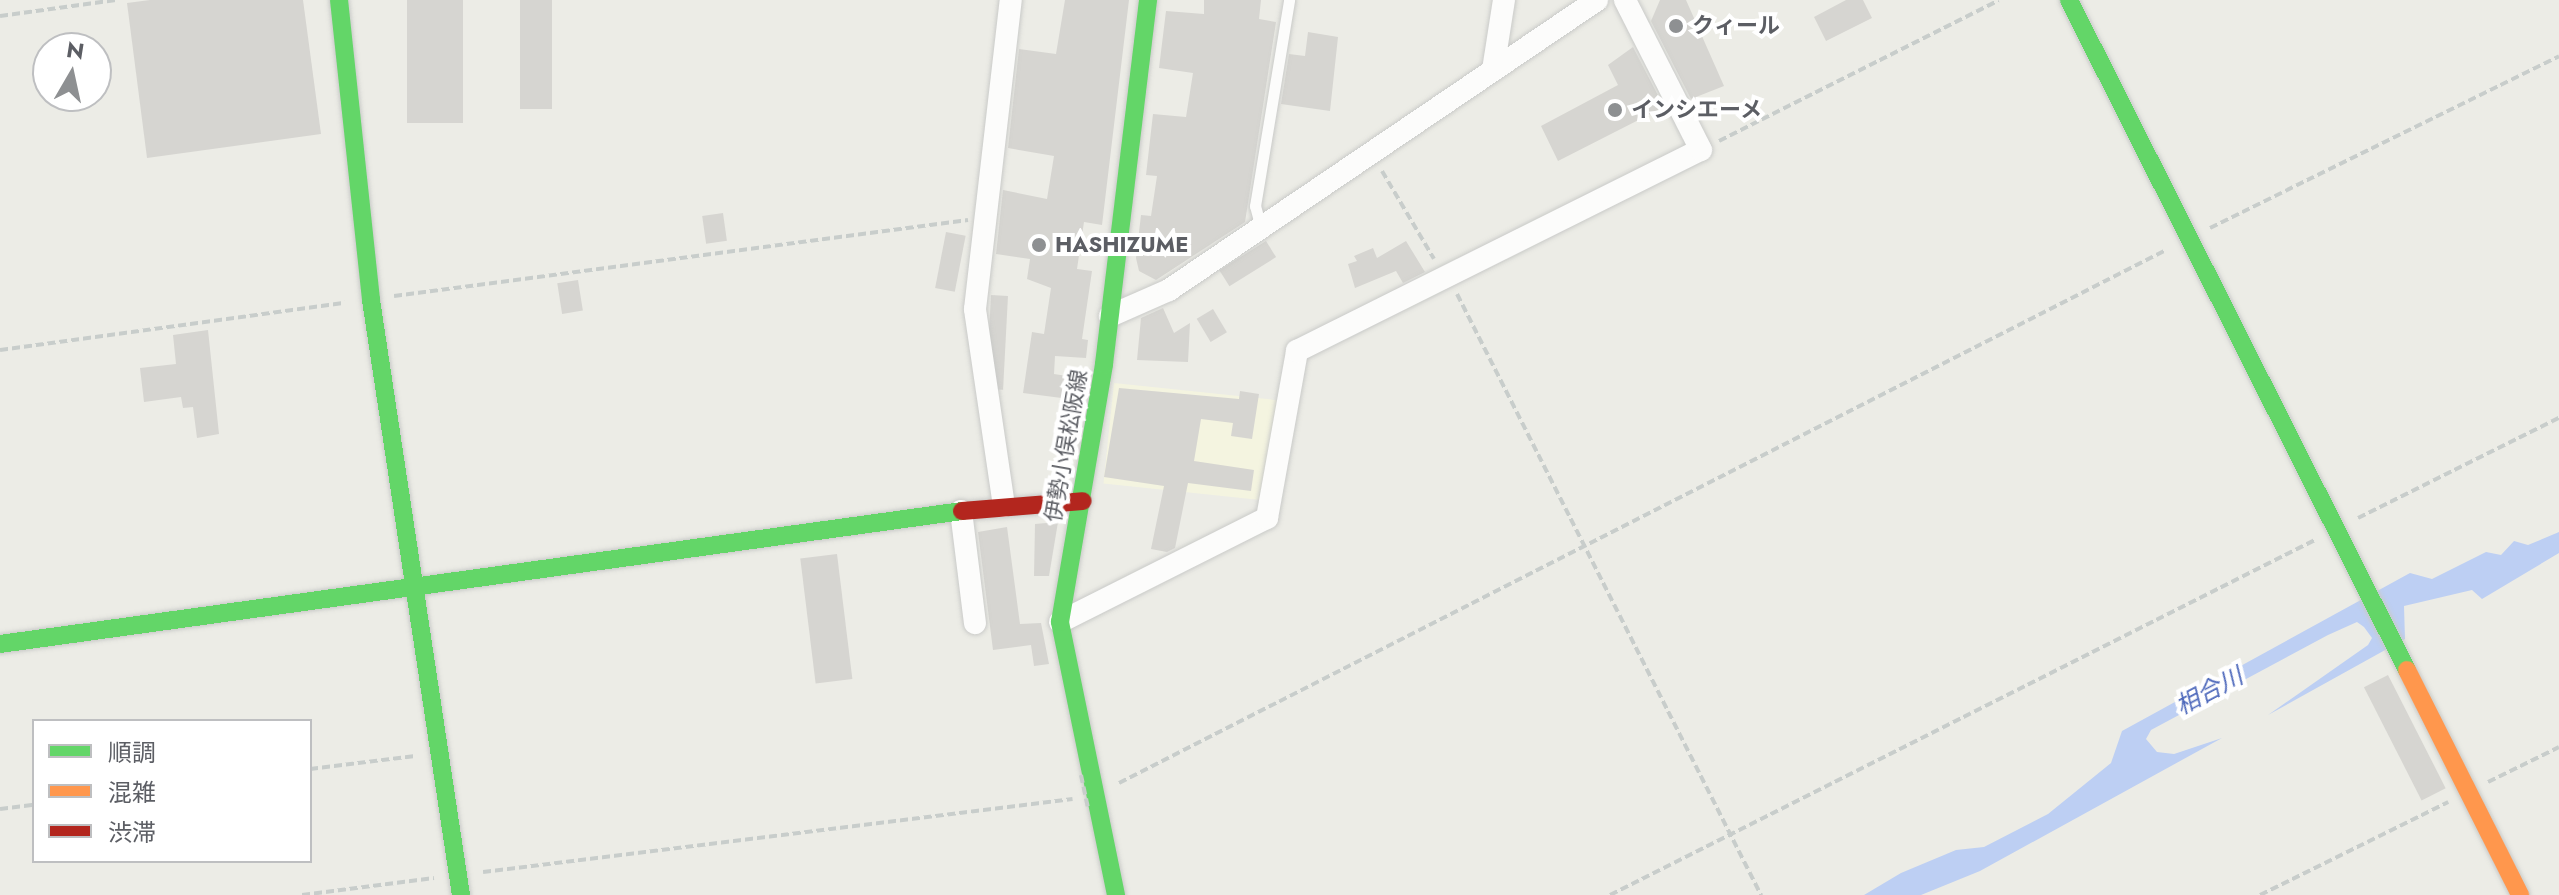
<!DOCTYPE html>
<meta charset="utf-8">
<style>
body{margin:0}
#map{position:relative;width:2559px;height:895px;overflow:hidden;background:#ecece6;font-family:Jost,"Noto Sans JP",sans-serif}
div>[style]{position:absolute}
.commercial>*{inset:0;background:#f4f4e0;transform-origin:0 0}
.water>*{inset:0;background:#bdcff3}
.building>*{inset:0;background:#d6d5d1;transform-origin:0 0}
.path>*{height:4px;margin-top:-2px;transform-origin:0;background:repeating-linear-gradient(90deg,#c8cdcb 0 8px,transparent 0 12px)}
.roads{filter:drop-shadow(0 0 2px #c9cac8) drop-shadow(0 0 2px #c9cac8)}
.lane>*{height:11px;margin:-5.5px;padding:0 5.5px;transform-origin:5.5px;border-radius:5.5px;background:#fcfcfb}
.street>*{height:22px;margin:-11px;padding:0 11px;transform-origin:11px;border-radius:11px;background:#fcfcfb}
.fast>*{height:18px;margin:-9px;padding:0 9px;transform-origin:9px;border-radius:9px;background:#63d668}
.slow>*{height:18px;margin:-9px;padding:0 9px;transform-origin:9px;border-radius:9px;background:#ff974d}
.jam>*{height:18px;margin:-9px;padding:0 9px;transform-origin:9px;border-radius:9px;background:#b3261e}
.path-bridge>*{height:4px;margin-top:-2px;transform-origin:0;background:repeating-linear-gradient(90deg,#c8cdcb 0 8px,transparent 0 12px)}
.dots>*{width:22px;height:22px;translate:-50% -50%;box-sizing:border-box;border:4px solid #fff;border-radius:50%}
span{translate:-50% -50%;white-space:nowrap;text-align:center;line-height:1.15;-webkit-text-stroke:8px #fff;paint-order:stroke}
.poi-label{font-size:22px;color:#5c5e64;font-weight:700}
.left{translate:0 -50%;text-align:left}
.street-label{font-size:22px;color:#5c5e64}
.water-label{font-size:24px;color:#4d68bb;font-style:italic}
.legend{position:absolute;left:32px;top:719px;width:280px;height:144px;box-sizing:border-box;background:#fff;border:2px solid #bebfc1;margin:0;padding:10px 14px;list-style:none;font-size:24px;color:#5c5e64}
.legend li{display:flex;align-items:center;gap:16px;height:40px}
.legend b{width:40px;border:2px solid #bebfc1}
.north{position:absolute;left:32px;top:32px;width:80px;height:80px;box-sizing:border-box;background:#fff;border:2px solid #bebfc1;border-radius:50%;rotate:9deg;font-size:22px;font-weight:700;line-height:32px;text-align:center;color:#5c5e64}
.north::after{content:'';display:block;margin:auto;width:28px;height:36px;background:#8e9092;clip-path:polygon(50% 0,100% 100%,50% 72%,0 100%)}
</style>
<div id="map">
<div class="commercial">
<div style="left:1114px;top:383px;width:165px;height:101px;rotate:6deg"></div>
</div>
<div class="water">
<div style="clip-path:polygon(2559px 532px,2559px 553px,2482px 599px,2472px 590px,2404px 606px,2405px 639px,2268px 715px,2368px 645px,2372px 638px,2364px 627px,2357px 622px,2328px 635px,2151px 730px,2146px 739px,2157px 752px,2174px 754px,2222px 738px,1980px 871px,1921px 895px,1864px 895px,1901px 873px,1956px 850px,1984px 847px,2048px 814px,2111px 763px,2122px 731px,2410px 573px,2432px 579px,2486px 552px,2501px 555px,2514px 541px,2528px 545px)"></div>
</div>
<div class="building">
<div style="clip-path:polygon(150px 0,303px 0,321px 134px,147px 158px,127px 3px)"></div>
<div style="left:407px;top:0;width:56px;height:123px"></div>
<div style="left:520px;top:0;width:32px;height:109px"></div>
<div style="clip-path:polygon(1065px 0,1129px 0,1102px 225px,1084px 222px,1077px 269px,1092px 271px,1082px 339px,1088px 340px,1086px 358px,1055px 356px,1054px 374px,1080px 378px,1077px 400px,1023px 393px,1032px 332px,1044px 334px,1051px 288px,1027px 279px,1030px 259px,996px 254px,1003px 190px,1047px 199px,1054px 156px,1008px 148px,1019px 49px,1056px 54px)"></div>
<div style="clip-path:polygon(1204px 0,1261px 0,1259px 19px,1276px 22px,1245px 222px,1156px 280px,1139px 271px,1136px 258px,1141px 215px,1151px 216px,1157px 176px,1146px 175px,1153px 114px,1186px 117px,1193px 73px,1159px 68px,1166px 11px,1204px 14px)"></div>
<div style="clip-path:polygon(1660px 0,1686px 0,1724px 86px,1691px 99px,1651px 21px)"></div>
<div style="clip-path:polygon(1846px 0,1863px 0,1872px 18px,1826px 41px,1814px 17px)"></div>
<div style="clip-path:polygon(1308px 32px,1338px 37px,1330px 111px,1281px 104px,1289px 54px,1305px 56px)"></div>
<div style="clip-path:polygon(1633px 47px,1664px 107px,1558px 161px,1541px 126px,1618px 85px,1608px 65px)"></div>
<div style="left:723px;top:213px;width:28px;height:21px;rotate:82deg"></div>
<div style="left:946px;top:232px;width:20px;height:57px;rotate:11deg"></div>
<div style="left:1266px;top:241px;width:19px;height:55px;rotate:58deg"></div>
<div style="clip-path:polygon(1406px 241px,1425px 272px,1403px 283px,1396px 271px,1355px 288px,1348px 264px,1357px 261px,1354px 256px,1373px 248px,1377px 258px)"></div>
<div style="left:578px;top:280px;width:31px;height:21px;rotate:81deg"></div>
<div style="left:991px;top:295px;width:17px;height:94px;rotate:3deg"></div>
<div style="clip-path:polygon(1163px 308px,1174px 333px,1190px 323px,1188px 362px,1137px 360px,1141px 318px)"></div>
<div style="left:1213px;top:309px;width:27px;height:19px;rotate:59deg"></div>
<div style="clip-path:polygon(208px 330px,219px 434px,197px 438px,193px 407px,183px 408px,181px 397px,144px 402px,140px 368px,176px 364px,173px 335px)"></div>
<div style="clip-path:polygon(1119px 388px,1239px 399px,1240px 391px,1259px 394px,1252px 439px,1231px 436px,1233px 423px,1201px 419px,1194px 461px,1254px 470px,1251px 491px,1188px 483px,1175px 548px,1167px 552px,1151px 549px,1164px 486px,1104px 477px)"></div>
<div style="clip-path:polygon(1058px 522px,1049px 576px,1034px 576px,1035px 524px)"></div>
<div style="clip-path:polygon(1007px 527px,1020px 624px,1041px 623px,1049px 664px,1034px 666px,1031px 645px,993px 650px,978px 532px)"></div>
<div style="left:837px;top:554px;width:126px;height:37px;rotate:83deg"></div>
<div style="left:2388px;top:675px;width:127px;height:27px;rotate:63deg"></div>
</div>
<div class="path">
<div style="left:0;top:16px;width:117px;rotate:-7.9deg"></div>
<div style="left:1719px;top:141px;width:313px;rotate:-26.7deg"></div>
<div style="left:1382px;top:171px;width:102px;rotate:59.4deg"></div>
<div style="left:2210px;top:228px;width:389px;rotate:-26.2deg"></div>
<div style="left:1457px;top:294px;width:674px;rotate:63.17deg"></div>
<div style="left:394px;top:296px;width:579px;rotate:-7.54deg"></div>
<div style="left:0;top:350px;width:348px;rotate:-7.8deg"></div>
<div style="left:2358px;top:518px;width:225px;rotate:-26.5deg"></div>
<div style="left:310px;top:769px;width:106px;rotate:-7.1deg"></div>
<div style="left:2488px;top:782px;width:79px;rotate:-26.2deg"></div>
<div style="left:1119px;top:783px;width:1175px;rotate:-26.98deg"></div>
<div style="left:0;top:809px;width:34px;rotate:-7deg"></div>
<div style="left:483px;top:872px;width:594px;rotate:-7.05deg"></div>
<div style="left:302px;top:895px;width:133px;rotate:-7.3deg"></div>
<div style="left:1610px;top:895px;width:789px;rotate:-26.73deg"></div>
<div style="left:2260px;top:895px;width:210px;rotate:-26.3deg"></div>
</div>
<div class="roads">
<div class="lane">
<div style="left:1261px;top:228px;width:23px;rotate:-105deg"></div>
<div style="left:1255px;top:206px;width:209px;rotate:-80.6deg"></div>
</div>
<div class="street">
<div style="left:1493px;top:70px;width:71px;rotate:-81.1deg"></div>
<div style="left:1110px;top:316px;width:64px;rotate:-23.8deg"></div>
<div style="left:1169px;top:290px;width:517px;rotate:-34.12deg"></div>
<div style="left:1004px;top:506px;width:199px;rotate:-98.4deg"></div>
<div style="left:975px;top:309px;width:311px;rotate:-83.4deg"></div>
<div style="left:961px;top:511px;width:113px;rotate:82.9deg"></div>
<div style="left:1060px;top:622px;width:232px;rotate:-26.7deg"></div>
<div style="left:1267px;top:518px;width:170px;rotate:-79.8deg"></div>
<div style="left:1297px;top:351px;width:451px;rotate:-26.5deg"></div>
<div style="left:1701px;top:150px;width:168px;rotate:-116.9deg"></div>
</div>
<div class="fast">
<div style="left:339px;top:0;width:302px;rotate:83.9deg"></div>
<div style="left:371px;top:300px;width:602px;rotate:81.4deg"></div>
<div style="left:2069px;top:0;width:750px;rotate:63.23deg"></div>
<div style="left:0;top:644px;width:971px;rotate:-7.87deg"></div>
<div style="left:1116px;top:895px;width:279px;rotate:-101.6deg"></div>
<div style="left:1060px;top:622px;width:262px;rotate:-80.3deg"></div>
<div style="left:1104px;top:364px;width:367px;rotate:-83.1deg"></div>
</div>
<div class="slow">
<div style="left:2407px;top:670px;width:252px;rotate:63.3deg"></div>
</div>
<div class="jam">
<div style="left:962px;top:511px;width:121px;rotate:-4.7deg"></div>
</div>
</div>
<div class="path-bridge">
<div style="left:1081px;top:775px;width:33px;rotate:78deg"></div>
</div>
<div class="dots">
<div style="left:1676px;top:26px;background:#8e9092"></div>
<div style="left:1615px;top:110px;background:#8e9092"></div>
<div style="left:1039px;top:245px;background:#8e9092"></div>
</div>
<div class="poi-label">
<span class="left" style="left:1692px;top:26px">クィール</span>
<span class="left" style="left:1631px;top:110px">インシエーメ</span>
<span class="left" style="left:1055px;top:245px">HASHIZUME</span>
</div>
<div class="street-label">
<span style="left:1066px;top:446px;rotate:-80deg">伊勢小俣松阪線</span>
</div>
<div class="water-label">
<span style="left:2209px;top:691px;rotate:-28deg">相合川</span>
</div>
<ul class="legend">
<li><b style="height:10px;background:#63d668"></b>順調</li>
<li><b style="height:10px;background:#ff974d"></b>混雑</li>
<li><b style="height:10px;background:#b3261e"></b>渋滞</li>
</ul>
<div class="north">N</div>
</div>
